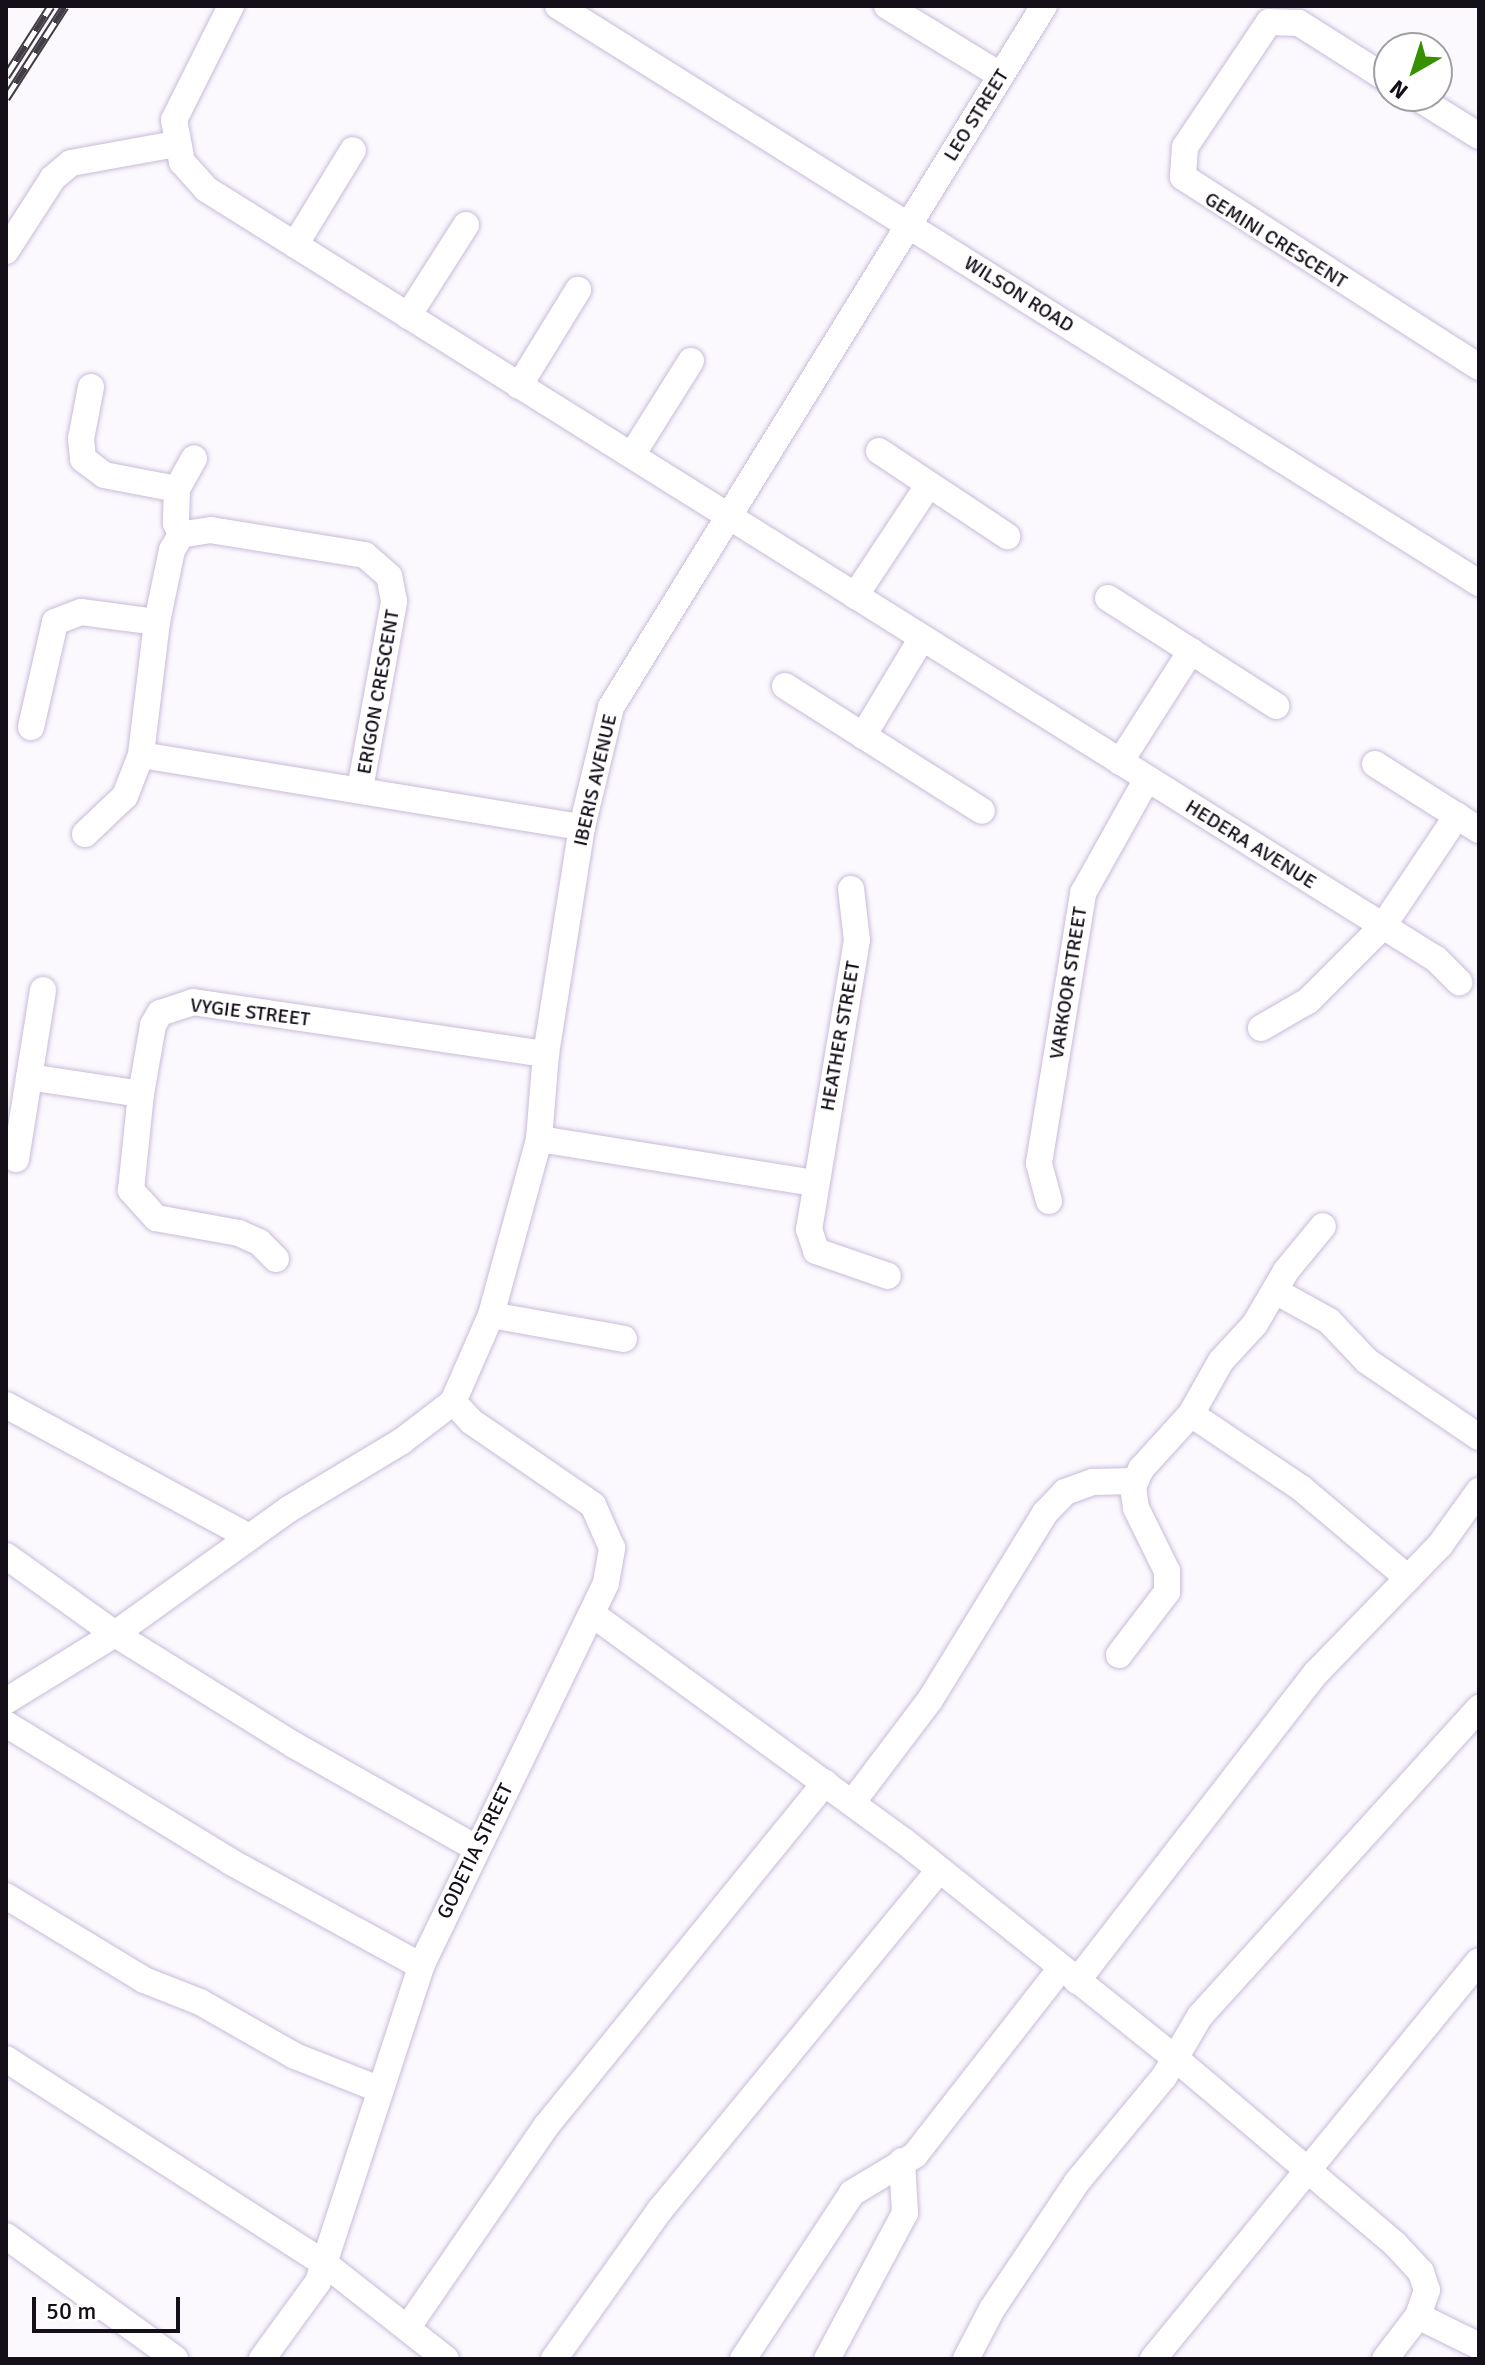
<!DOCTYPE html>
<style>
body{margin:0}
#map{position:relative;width:1485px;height:2365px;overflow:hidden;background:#fbf8fe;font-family:Signika,sans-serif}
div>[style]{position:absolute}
.roads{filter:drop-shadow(0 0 2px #c9bbd8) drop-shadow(0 0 2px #c9bbd8)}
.minor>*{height:26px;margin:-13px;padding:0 13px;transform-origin:13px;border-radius:13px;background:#fff}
.rail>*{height:9px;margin-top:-4.5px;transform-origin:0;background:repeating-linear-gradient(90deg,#fff 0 18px,#413c46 0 36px);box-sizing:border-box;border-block:2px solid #413c46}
span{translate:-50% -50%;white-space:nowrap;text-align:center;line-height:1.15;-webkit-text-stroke:6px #fff;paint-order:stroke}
.street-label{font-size:20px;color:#150f1a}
.frame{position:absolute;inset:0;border:8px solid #150f1a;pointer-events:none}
.north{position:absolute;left:1373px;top:32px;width:80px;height:80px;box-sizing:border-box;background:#fff;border:2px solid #a19fa3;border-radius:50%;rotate:219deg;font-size:22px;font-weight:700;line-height:32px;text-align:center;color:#150f1a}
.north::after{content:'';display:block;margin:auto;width:28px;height:36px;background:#379000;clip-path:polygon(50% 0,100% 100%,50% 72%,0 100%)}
.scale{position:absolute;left:32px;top:2297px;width:148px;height:36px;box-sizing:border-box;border:4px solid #150f1a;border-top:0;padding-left:10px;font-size:24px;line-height:28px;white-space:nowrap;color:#150f1a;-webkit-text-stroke:6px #fff;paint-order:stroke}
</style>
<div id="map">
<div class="roads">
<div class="minor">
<div style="left:231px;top:6px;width:127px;rotate:116.6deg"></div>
<div style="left:174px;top:120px;width:43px;rotate:79.2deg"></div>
<div style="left:182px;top:162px;width:36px;rotate:48deg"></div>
<div style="left:206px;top:189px;width:1451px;rotate:32.05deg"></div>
<div style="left:1436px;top:959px;width:33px;rotate:45deg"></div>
<div style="left:558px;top:6px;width:1087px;rotate:32.07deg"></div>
<div style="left:887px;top:6px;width:132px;rotate:31.4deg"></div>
<div style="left:1389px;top:80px;width:107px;rotate:-147.7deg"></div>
<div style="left:1299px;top:23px;width:30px;rotate:-178deg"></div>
<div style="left:1269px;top:22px;width:151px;rotate:123.9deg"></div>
<div style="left:1185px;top:147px;width:30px;rotate:94deg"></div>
<div style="left:1183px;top:177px;width:352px;rotate:32.7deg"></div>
<div style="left:1415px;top:96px;width:75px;rotate:32deg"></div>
<div style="left:295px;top:245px;width:111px;rotate:-58.6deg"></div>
<div style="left:6px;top:251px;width:87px;rotate:-57.2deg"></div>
<div style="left:53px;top:178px;width:23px;rotate:-40deg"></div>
<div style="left:71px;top:163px;width:107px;rotate:-10.3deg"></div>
<div style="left:408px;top:316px;width:108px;rotate:-57.5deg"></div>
<div style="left:519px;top:386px;width:113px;rotate:-58.4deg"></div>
<div style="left:91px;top:387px;width:53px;rotate:100.9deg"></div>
<div style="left:81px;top:439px;width:20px;rotate:84deg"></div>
<div style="left:83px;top:459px;width:26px;rotate:37deg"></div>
<div style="left:104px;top:475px;width:74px;rotate:10.9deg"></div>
<div style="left:177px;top:489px;width:34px;rotate:92deg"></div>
<div style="left:176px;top:523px;width:13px;rotate:67deg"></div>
<div style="left:879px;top:451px;width:154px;rotate:33.6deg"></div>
<div style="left:632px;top:455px;width:111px;rotate:-57.9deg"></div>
<div style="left:177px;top:489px;width:35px;rotate:-61deg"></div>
<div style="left:855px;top:596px;width:134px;rotate:-56.5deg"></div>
<div style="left:1108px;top:598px;width:200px;rotate:32.7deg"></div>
<div style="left:785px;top:686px;width:233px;rotate:32.4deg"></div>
<div style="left:31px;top:727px;width:108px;rotate:-77.1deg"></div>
<div style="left:55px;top:622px;width:28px;rotate:-21deg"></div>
<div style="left:81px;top:612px;width:77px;rotate:7.5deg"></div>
<div style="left:863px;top:736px;width:114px;rotate:-59deg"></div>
<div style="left:1120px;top:762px;width:132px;rotate:-57.4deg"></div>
<div style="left:1375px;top:764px;width:123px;rotate:32.4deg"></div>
<div style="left:360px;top:789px;width:191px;rotate:-79.7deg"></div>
<div style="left:394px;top:601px;width:25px;rotate:-101deg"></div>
<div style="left:389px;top:576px;width:32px;rotate:-139deg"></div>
<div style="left:365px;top:555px;width:156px;rotate:-170.8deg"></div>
<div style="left:211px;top:530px;width:30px;rotate:171deg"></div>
<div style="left:181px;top:535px;width:17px;rotate:121deg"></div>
<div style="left:172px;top:550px;width:74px;rotate:101.8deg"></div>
<div style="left:157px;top:622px;width:134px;rotate:96.9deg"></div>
<div style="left:141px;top:755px;width:447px;rotate:9.3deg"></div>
<div style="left:85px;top:834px;width:55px;rotate:-43.5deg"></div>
<div style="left:125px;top:796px;width:44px;rotate:-68.7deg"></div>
<div style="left:851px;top:889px;width:51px;rotate:83.3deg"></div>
<div style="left:857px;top:940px;width:293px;rotate:99.4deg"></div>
<div style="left:809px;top:1229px;width:23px;rotate:72deg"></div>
<div style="left:816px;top:1251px;width:76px;rotate:19.1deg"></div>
<div style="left:1261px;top:1028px;width:54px;rotate:-29.9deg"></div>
<div style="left:1308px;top:1001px;width:106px;rotate:-45deg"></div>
<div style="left:1383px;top:926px;width:133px;rotate:-56.1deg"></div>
<div style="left:29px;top:1077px;width:113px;rotate:8.6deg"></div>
<div style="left:539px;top:1139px;width:279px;rotate:9.1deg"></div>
<div style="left:16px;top:1159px;width:171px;rotate:-80.9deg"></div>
<div style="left:1049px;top:1201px;width:39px;rotate:-105deg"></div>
<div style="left:1039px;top:1163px;width:274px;rotate:-80.7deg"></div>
<div style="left:1083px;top:893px;width:131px;rotate:-60.7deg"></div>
<div style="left:276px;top:1259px;width:24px;rotate:-135deg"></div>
<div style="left:259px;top:1242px;width:22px;rotate:-156deg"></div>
<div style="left:239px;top:1233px;width:84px;rotate:-169.8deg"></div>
<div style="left:156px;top:1218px;width:38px;rotate:-132deg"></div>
<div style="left:131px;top:1190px;width:97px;rotate:-84.1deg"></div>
<div style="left:141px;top:1094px;width:70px;rotate:-80.1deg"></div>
<div style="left:153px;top:1025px;width:14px;rotate:-60deg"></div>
<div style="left:160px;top:1013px;width:35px;rotate:-18deg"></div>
<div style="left:193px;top:1002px;width:357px;rotate:8.4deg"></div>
<div style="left:1277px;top:1292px;width:60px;rotate:29.1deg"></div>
<div style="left:1329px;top:1321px;width:55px;rotate:46.5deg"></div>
<div style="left:1367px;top:1361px;width:135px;rotate:34.2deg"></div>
<div style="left:491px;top:1315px;width:135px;rotate:10.2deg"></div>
<div style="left:453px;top:1402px;width:95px;rotate:-66.4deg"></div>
<div style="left:491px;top:1315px;width:182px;rotate:-74.7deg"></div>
<div style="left:539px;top:1139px;width:85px;rotate:-85.3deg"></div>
<div style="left:546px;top:1054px;width:230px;rotate:-81deg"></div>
<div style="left:582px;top:827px;width:123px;rotate:-76.4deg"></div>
<div style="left:611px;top:707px;width:824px;rotate:-58.3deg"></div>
<div style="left:6px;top:1405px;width:277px;rotate:28.5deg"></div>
<div style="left:1191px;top:1414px;width:133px;rotate:33.9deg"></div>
<div style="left:1301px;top:1488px;width:140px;rotate:40.1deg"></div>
<div style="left:6px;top:1556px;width:134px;rotate:35.6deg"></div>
<div style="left:115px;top:1634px;width:211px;rotate:31.8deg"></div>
<div style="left:294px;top:1745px;width:209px;rotate:29.5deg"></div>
<div style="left:595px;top:1616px;width:382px;rotate:36.1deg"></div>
<div style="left:904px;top:1841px;width:347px;rotate:38.7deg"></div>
<div style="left:1175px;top:2058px;width:288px;rotate:40.2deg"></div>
<div style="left:1395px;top:2244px;width:38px;rotate:47deg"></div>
<div style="left:1421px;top:2272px;width:19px;rotate:72deg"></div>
<div style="left:1427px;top:2290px;width:28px;rotate:109deg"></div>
<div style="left:1418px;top:2316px;width:54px;rotate:127.5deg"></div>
<div style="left:1119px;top:1655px;width:79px;rotate:-52.7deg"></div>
<div style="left:1167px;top:1592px;width:21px;rotate:-90deg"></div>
<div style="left:1167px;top:1571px;width:70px;rotate:-116.2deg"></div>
<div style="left:1136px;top:1508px;width:21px;rotate:-98deg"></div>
<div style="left:1133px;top:1487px;width:20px;rotate:-66deg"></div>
<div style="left:1141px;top:1469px;width:74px;rotate:-47.7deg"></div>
<div style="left:1191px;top:1414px;width:61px;rotate:-60.5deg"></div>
<div style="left:1221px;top:1361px;width:50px;rotate:-47.4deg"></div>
<div style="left:1255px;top:1324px;width:61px;rotate:-59.7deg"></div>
<div style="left:1286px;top:1271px;width:58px;rotate:-50.6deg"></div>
<div style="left:6px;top:1701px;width:128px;rotate:-31.6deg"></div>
<div style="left:115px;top:1634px;width:214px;rotate:-35.7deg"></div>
<div style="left:289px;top:1509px;width:132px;rotate:-31deg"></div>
<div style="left:402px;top:1441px;width:64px;rotate:-37.4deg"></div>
<div style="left:6px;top:1724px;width:264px;rotate:31.5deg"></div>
<div style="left:231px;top:1862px;width:217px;rotate:28.7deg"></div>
<div style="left:852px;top:1803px;width:129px;rotate:-52.9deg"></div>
<div style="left:930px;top:1700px;width:220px;rotate:-58.4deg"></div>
<div style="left:1045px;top:1513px;width:29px;rotate:-46deg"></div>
<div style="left:1065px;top:1492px;width:30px;rotate:-20deg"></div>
<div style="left:1093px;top:1482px;width:42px;rotate:-1.4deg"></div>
<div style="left:6px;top:1896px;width:162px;rotate:31.3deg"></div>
<div style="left:144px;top:1980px;width:60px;rotate:21.4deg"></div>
<div style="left:200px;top:2002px;width:109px;rotate:29.6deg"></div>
<div style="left:295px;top:2056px;width:92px;rotate:21.6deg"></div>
<div style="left:1077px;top:1981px;width:390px;rotate:-52.2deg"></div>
<div style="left:1316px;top:1673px;width:178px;rotate:-45.9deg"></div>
<div style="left:1440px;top:1545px;width:67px;rotate:-54.2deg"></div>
<div style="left:6px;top:2059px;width:378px;rotate:32.7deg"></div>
<div style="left:324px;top:2263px;width:155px;rotate:38.2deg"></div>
<div style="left:6px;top:2236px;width:209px;rotate:36deg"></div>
<div style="left:1418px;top:2316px;width:68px;rotate:26.2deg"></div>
<div style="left:408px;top:2327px;width:245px;rotate:-55.5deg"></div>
<div style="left:547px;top:2125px;width:441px;rotate:-50.9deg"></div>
<div style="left:262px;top:2359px;width:95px;rotate:-54deg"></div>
<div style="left:318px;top:2282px;width:332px;rotate:-71.9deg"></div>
<div style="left:421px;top:1966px;width:425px;rotate:-64.2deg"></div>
<div style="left:606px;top:1583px;width:36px;rotate:-80deg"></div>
<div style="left:612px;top:1548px;width:47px;rotate:-113.8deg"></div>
<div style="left:593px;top:1505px;width:148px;rotate:-145.5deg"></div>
<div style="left:471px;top:1421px;width:26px;rotate:-133deg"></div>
<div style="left:554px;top:2359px;width:183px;rotate:-54.6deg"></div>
<div style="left:660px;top:2210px;width:440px;rotate:-50.6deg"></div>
<div style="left:743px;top:2359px;width:199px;rotate:-56.7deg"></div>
<div style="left:852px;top:2193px;width:74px;rotate:-31.1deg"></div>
<div style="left:915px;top:2155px;width:237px;rotate:-52deg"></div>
<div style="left:827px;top:2359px;width:166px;rotate:-61.9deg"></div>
<div style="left:905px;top:2213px;width:52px;rotate:-93.3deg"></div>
<div style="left:966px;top:2359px;width:56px;rotate:-62.5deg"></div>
<div style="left:992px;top:2309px;width:153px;rotate:-56.2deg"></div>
<div style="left:1077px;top:2182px;width:136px;rotate:-50.4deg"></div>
<div style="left:1164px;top:2077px;width:71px;rotate:-59.5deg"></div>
<div style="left:1200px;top:2016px;width:416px;rotate:-47.8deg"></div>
<div style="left:1153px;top:2359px;width:514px;rotate:-50.68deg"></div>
</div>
</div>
<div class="rail">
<div style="left:6px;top:76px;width:83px;rotate:-57.3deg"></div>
<div style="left:6px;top:98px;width:109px;rotate:-57.3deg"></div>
</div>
<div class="street-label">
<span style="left:976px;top:115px;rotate:-58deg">LEO STREET</span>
<span style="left:1276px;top:240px;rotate:32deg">GEMINI CRESCENT</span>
<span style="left:1019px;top:294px;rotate:32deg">WILSON ROAD</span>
<span style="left:378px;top:692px;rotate:-80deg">ERIGON CRESCENT</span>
<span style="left:595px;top:780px;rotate:-77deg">IBERIS AVENUE</span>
<span style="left:1251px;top:844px;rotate:32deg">HEDERA AVENUE</span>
<span style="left:1068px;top:983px;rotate:-81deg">VARKOOR STREET</span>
<span style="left:250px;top:1012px;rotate:7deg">VYGIE STREET</span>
<span style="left:840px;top:1036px;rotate:-80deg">HEATHER STREET</span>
<span style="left:475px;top:1851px;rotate:-64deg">GODETIA STREET</span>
</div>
<div class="frame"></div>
<div class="north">N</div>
<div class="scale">50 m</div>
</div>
